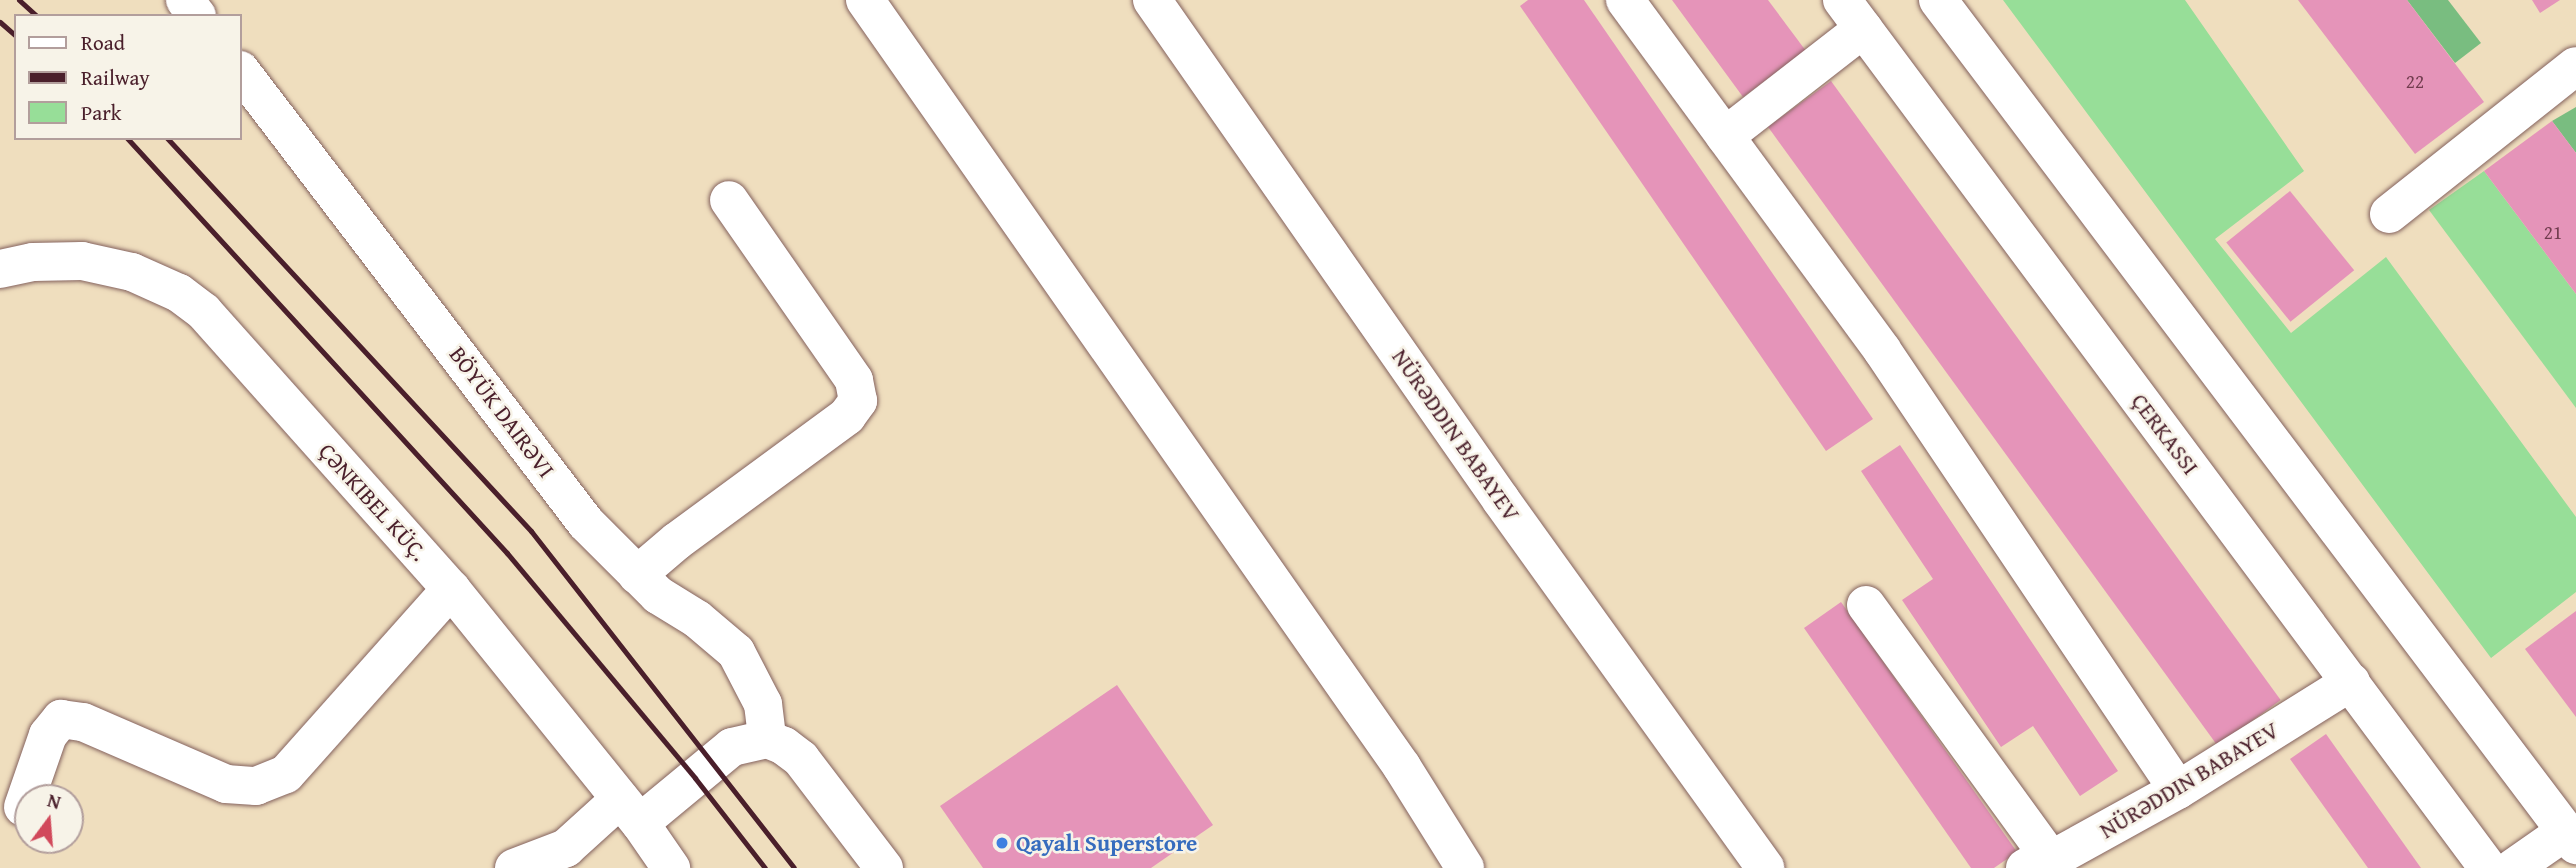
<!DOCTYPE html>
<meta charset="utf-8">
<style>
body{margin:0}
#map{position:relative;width:2576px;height:868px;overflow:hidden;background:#efdebe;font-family:"Gentium Book Plus",serif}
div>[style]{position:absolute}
.green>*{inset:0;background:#97de98}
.forest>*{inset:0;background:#79bd80}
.building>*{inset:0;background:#e594b9;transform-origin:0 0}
.roads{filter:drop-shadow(0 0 2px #84625e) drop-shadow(0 0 2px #84625e)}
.minor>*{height:38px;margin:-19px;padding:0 19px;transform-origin:19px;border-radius:19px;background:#fff}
.rail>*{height:5px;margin:-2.5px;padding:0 2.5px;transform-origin:2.5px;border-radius:2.5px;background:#4a1f2b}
.dots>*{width:19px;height:19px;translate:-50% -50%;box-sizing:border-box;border:4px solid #f7f3e8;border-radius:50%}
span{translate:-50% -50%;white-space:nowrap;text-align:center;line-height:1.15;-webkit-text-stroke:5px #f7f3e8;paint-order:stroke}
.number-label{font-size:19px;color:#713c4e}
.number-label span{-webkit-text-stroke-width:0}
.street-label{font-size:23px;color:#4a1f2b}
.shop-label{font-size:23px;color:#366cbe;font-weight:700}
.left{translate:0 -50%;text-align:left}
.legend{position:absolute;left:14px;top:14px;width:228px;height:126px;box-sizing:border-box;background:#f7f3e8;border:2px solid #b29e9c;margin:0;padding:9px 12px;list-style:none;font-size:21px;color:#4a1f2b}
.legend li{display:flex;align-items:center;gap:14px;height:35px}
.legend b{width:35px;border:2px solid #b29e9c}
.north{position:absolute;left:14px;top:784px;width:70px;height:70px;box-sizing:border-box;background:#f7f3e8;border:2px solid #b29e9c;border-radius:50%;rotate:16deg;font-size:19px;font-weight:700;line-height:28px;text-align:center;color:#4a1f2b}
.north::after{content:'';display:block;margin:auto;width:24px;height:32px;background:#d1495b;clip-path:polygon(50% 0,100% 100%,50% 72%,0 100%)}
</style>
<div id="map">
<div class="green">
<div style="clip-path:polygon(2003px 0,2185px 0,2304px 171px,2215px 239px,2291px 333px,2386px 257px,2576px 517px,2576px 592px,2491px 658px)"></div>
<div style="clip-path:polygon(2484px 171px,2576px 294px,2576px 408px,2429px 210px)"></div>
</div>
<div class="forest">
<div style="clip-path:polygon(2407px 0,2448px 0,2481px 43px,2455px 63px)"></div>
<div style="clip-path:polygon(2576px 107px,2576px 153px,2552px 121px)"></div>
</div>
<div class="building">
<div style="clip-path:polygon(1528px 0,1584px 0,1873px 419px,1826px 451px,1520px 6px)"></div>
<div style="clip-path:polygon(1672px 0,1768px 0,1806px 51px,1743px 97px)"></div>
<div style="clip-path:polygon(2298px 0,2407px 0,2484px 102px,2415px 154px)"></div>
<div style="clip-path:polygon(2532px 0,2560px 0,2540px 13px)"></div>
<div style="left:1831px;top:81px;width:765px;height:78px;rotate:54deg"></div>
<div style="clip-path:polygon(2552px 121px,2576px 153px,2576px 294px,2484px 171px)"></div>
<div style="left:2290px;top:191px;width:102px;height:82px;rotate:51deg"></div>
<div style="clip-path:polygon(1900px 445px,2118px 771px,2080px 796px,2033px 726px,2001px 747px,1902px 600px,1933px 579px,1861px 471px)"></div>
<div style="clip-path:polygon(1841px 602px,2017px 852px,1994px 868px,1971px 868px,1804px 628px)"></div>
<div style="clip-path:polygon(2576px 611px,2576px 717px,2525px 649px)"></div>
<div style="clip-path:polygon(1117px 685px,1213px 825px,1151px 868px,983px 868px,940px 806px)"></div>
<div style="clip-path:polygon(2326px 734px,2421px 868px,2368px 868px,2290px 759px)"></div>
</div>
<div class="roads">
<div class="minor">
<div style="left:185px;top:0;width:20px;rotate:53deg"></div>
<div style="left:865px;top:0;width:936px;rotate:55deg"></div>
<div style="left:1402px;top:767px;width:119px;rotate:58deg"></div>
<div style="left:1152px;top:0;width:610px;rotate:55.08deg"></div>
<div style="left:1501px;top:500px;width:453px;rotate:54.3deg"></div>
<div style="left:1625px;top:0;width:434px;rotate:53.7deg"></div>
<div style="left:1882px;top:350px;width:530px;rotate:56.07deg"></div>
<div style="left:1842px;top:0;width:1082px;rotate:53.34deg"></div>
<div style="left:1938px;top:0;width:1059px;rotate:52.95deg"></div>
<div style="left:240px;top:70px;width:570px;rotate:52.63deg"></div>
<div style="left:586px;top:523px;width:102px;rotate:45deg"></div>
<div style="left:658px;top:595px;width:46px;rotate:31.6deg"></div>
<div style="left:697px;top:619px;width:51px;rotate:40.2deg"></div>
<div style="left:736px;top:652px;width:59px;rotate:62.6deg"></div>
<div style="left:763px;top:704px;width:35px;rotate:83deg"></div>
<div style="left:1725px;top:136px;width:175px;rotate:-37.8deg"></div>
<div style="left:2389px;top:214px;width:238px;rotate:-38.4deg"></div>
<div style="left:0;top:269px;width:34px;rotate:-12deg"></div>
<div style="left:33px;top:262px;width:49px;rotate:-1.2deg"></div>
<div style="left:82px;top:261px;width:51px;rotate:12.4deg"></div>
<div style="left:132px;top:272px;width:51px;rotate:24.1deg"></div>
<div style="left:179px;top:293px;width:31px;rotate:37deg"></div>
<div style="left:204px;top:312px;width:371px;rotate:48.3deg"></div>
<div style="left:451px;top:589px;width:301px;rotate:51.1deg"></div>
<div style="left:640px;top:823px;width:55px;rotate:55.4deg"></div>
<div style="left:637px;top:575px;width:52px;rotate:-40.4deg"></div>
<div style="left:677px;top:541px;width:211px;rotate:-36.3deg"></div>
<div style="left:847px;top:416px;width:19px;rotate:-54deg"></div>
<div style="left:858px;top:401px;width:21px;rotate:-101deg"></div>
<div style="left:854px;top:380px;width:219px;rotate:-124.8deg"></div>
<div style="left:1866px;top:605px;width:315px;rotate:54deg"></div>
<div style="left:23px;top:807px;width:76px;rotate:-70.9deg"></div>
<div style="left:48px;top:735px;width:21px;rotate:-51deg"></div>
<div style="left:61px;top:719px;width:22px;rotate:8deg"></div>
<div style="left:83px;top:722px;width:156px;rotate:23.4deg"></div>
<div style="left:226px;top:784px;width:30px;rotate:4deg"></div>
<div style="left:256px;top:786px;width:32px;rotate:-22deg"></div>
<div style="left:286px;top:774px;width:248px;rotate:-48.3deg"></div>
<div style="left:640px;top:823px;width:119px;rotate:-39.6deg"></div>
<div style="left:732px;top:747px;width:36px;rotate:-13deg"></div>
<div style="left:767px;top:739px;width:18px;rotate:22deg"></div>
<div style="left:784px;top:746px;width:21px;rotate:37deg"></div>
<div style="left:801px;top:759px;width:137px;rotate:52.7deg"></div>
<div style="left:514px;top:868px;width:56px;rotate:-21deg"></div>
<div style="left:566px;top:848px;width:73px;rotate:-42.2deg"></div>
<div style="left:2025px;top:868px;width:24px;rotate:-30deg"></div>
<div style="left:2046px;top:856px;width:6px;rotate:39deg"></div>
<div style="left:2051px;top:860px;width:145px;rotate:-28.9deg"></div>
<div style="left:2178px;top:790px;width:204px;rotate:-32deg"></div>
<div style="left:2513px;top:868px;width:65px;rotate:-34.9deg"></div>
</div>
</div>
<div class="rail">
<div style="left:19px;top:0;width:24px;rotate:42deg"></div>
<div style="left:0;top:22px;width:21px;rotate:41deg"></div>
<div style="left:127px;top:138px;width:563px;rotate:47.52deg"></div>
<div style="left:507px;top:553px;width:293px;rotate:50.1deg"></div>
<div style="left:695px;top:778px;width:114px;rotate:52.1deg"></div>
<div style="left:167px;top:138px;width:536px;rotate:47.19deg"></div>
<div style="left:531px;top:531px;width:427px;rotate:52deg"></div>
</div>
<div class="dots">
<div style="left:1002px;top:843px;background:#3f7fe0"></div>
</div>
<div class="number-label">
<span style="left:2415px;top:82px">22</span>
<span style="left:2553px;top:233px">21</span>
</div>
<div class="street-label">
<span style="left:502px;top:412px;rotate:53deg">BÖYÜK DAIRƏVI</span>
<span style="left:2165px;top:434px;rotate:53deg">ÇERKASSI</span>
<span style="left:1456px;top:435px;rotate:55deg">NÜRƏDDIN BABAYEV</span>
<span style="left:373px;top:502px;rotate:48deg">ÇƏNKIBEL KÜÇ.</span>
<span style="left:2189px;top:780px;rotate:-31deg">NÜRƏDDIN BABAYEV</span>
</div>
<div class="shop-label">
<span class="left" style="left:1016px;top:843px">Qayalı Superstore</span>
</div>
<ul class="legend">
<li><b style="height:9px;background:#fff"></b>Road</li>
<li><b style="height:9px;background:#4a1f2b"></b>Railway</li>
<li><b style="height:19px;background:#97de98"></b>Park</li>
</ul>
<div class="north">N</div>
</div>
